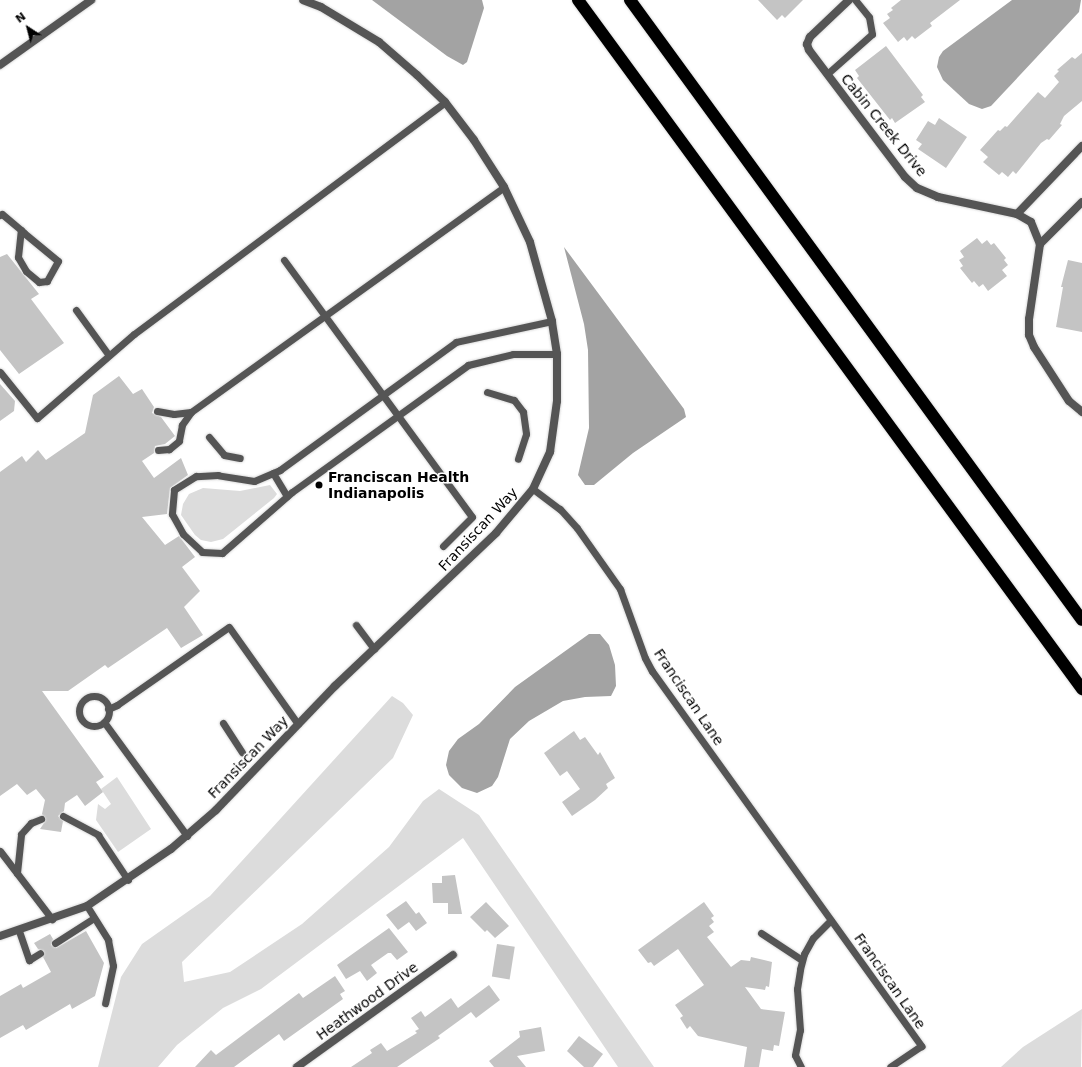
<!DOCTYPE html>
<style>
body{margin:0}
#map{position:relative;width:1082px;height:1067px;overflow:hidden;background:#fff;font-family:"DejaVu Sans",sans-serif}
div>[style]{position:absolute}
.green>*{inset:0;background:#dcdcdc}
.water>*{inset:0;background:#a3a3a3}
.building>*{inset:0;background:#c4c4c4;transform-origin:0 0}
.roads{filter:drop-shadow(0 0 1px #dbdbdb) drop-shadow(0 0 1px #dbdbdb)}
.lane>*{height:7px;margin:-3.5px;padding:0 3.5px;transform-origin:3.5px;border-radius:3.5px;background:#555}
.lane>.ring{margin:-3.5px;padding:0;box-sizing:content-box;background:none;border:7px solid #555;border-radius:50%}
.street>*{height:8px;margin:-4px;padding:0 4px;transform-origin:4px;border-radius:4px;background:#555}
.highway>*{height:12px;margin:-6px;padding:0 6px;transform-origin:6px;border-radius:6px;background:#000}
.dots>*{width:11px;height:11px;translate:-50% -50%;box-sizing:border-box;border:2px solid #fff;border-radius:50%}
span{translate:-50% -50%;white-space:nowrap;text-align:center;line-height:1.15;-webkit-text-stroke:3px #fff;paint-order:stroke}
.street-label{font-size:14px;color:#000}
.poi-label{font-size:14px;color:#000;font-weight:700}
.left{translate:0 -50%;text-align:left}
.north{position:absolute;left:8px;top:8px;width:40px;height:40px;-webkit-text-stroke:3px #fff;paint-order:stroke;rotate:324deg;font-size:11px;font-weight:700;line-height:16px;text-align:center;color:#000}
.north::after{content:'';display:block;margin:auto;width:14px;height:18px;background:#000;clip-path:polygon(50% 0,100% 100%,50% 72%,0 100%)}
</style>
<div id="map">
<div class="green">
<div style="clip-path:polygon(270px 485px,277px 494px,274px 498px,223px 539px,211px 542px,201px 540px,195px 535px,181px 515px,183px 504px,189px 494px,203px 488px,240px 491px)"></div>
<div style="clip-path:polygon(392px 696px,403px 703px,413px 715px,393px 758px,182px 962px,184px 982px,230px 972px,302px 924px,389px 847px,423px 801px,439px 789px,479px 815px,654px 1067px,618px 1067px,463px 838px,261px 989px,223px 1008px,177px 1045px,158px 1067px,98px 1067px,121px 977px,142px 944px,210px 896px)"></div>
<div style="clip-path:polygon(117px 777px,151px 829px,118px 852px,96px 820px,98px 804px,105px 809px,111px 804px,101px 789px)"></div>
<div style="clip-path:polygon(1082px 1009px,1081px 1067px,1001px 1067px,1023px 1047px)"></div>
</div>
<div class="water">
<div style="clip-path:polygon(372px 0,482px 0,484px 8px,467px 62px,463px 65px,447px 56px)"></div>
<div style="clip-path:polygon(1012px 0,1081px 0,1079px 12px,991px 106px,982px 109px,969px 104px,943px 80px,937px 67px,939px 57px,943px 51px)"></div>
<div style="clip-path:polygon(564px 247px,684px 409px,686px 417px,633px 453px,594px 485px,585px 485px,578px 475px,589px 428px,588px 350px,584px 324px)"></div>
<div style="clip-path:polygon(589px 634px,600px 634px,609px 645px,615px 665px,616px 686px,611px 696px,585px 697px,563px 701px,529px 721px,510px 739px,498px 777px,492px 786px,477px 793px,462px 788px,449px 775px,446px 765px,449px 751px,458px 739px,479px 724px,515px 687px)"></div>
</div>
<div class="building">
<div style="clip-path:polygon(758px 0,803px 0,785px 18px,782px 15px,777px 20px)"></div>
<div style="clip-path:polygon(901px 0,960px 0,930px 23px,932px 26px,915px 39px,912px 36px,907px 41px,904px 37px,898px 42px,883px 23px,890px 18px,887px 14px,893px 10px,891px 8px)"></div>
<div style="clip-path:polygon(886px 46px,923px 95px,921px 97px,925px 102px,895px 123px,892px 118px,890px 120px,857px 78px,859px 76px,855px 70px)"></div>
<div style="clip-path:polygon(1082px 53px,1082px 101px,1064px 116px,1060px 124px,1062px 125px,1049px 140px,1047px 139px,1041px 143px,1016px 174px,1013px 171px,1008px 177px,1002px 172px,999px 175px,983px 162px,988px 157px,980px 150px,998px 130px,1000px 131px,1005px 126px,1007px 127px,1038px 92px,1045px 98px,1059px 82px,1054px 76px,1059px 71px,1057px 70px,1072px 57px,1075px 59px)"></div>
<div style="clip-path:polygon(939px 118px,967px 137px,946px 168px,918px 149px,922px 144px,916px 140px,928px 121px,935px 125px)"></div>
<div style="clip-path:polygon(977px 238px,982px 244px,987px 240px,991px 245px,994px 243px,1006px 258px,1004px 260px,1008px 265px,1002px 270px,1007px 276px,988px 291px,983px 284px,979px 287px,974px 281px,972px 283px,960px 268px,963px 266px,959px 260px,964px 257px,960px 251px)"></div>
<div style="clip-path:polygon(7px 254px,39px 294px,31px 299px,64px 343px,19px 374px,0 350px,0 257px)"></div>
<div style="clip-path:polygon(1068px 260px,1082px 263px,1082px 332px,1056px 327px,1063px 287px,1061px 287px)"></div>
<div style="clip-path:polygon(119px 376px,133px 394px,142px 389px,154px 407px,152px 413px,161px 417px,175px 436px,165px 444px,155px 446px,154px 453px,142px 461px,154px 478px,181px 458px,188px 475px,170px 488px,167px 514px,142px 517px,165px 545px,179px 536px,195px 557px,182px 567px,200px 591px,184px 607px,203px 635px,181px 648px,167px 628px,108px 668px,105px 665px,68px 691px,42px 691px,104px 777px,96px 782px,103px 792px,85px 806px,77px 795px,65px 803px,64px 811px,58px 816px,63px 821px,61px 832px,40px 829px,46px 820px,42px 814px,45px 800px,36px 789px,27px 795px,17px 784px,0 796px,0 472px,22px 456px,26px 462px,38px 450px,46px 460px,85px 433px,93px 395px)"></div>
<div style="clip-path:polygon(0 384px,15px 401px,14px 411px,0 421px)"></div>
<div style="clip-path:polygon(574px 731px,580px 740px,585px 737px,598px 755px,600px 752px,615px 778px,606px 784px,608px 788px,595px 800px,572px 816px,562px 802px,580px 789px,567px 771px,560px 776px,544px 753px)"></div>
<div style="clip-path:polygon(455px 875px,462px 914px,448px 914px,448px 903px,433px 903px,432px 883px,442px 883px,442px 876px)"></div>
<div style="clip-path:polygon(406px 901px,416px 914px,419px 912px,427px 923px,416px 931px,409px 922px,398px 930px,386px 915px)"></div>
<div style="clip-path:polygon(486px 902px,509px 926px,495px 938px,487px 930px,485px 932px,470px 917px)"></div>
<div style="clip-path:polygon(704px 902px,714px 916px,711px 918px,714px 922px,709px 926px,714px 932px,707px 937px,731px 967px,741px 960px,750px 961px,751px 957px,772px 962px,769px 987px,766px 986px,765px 990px,745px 987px,761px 1009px,785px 1012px,779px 1046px,774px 1045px,773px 1051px,762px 1049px,759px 1067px,744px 1067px,747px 1047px,698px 1036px,690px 1026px,687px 1029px,680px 1018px,683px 1016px,675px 1005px,704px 985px,678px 949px,654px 966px,651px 962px,648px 963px,638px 950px)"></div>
<div style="clip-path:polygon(389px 928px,408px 952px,397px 960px,391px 953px,388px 953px,371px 965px,377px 973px,367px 981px,360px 971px,346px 979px,337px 965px)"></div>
<div style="clip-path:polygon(86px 931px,104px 963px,95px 996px,72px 1009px,70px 1004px,26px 1030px,23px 1025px,0 1038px,0 996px,21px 984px,23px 988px,51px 972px,43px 957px,44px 951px,38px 949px,34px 943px,50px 934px,53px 939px,51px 945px,56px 948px)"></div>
<div style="left:497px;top:944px;width:18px;height:33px;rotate:9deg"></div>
<div style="clip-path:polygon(335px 976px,345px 991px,340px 994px,343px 999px,284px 1041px,279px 1034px,234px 1067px,195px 1067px,211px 1050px,216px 1055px,299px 993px,303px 998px)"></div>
<div style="clip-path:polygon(489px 985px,500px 1000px,476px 1018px,471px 1012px,438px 1036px,440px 1038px,397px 1067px,351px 1067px,372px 1053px,370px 1050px,381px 1043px,387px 1051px,417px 1033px,415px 1031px,419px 1029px,411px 1018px,421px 1011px,425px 1017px,451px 998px,458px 1008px)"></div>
<div style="clip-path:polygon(541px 1027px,545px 1051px,517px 1056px,526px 1067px,494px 1067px,489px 1061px,520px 1037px,519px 1031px)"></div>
<div style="clip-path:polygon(579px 1036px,603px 1054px,593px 1067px,584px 1067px,567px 1051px)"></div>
</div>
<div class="roads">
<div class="lane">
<div style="left:827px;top:74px;width:60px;rotate:-41.6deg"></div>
<div style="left:872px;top:34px;width:17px;rotate:-100deg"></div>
<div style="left:869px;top:17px;width:22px;rotate:-129deg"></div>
<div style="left:0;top:215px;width:2px;rotate:-27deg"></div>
<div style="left:2px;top:214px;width:25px;rotate:40deg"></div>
<div style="left:21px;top:230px;width:4px;rotate:45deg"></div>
<div style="left:24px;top:233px;width:44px;rotate:39.5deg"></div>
<div style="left:58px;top:261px;width:23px;rotate:119deg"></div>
<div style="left:47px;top:281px;width:8px;rotate:173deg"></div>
<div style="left:39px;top:282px;width:17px;rotate:-140deg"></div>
<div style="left:26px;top:271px;width:16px;rotate:-120deg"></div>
<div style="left:18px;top:257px;width:27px;rotate:-84deg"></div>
<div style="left:284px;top:260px;width:318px;rotate:53.8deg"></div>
<div style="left:472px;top:517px;width:41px;rotate:135deg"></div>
<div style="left:76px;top:310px;width:54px;rotate:54deg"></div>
<div style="left:552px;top:321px;width:98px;rotate:167.7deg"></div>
<div style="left:456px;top:342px;width:218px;rotate:144deg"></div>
<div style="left:280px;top:470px;width:28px;rotate:157deg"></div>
<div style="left:254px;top:481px;width:36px;rotate:-171deg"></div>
<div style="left:218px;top:475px;width:22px;rotate:177deg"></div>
<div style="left:196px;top:476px;width:26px;rotate:148deg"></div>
<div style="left:174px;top:490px;width:24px;rotate:95deg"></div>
<div style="left:172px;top:514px;width:23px;rotate:61deg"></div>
<div style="left:183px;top:534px;width:26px;rotate:43deg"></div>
<div style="left:202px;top:552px;width:20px;rotate:3deg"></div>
<div style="left:222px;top:553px;width:93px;rotate:-41.1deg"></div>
<div style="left:292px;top:492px;width:217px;rotate:-35.8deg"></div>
<div style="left:468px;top:365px;width:46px;rotate:-13.7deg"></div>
<div style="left:513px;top:354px;width:44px"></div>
<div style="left:0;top:372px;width:59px;rotate:51.2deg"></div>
<div style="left:37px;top:418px;width:128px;rotate:-40.9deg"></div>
<div style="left:134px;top:334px;width:388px;rotate:-36.7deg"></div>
<div style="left:487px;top:392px;width:28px;rotate:17deg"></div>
<div style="left:514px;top:400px;width:15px;rotate:53deg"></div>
<div style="left:523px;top:412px;width:22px;rotate:82deg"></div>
<div style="left:526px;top:434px;width:26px;rotate:108deg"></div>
<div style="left:157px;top:411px;width:17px;rotate:10deg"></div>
<div style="left:174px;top:414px;width:17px;rotate:-7deg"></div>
<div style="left:191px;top:412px;width:16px;rotate:125deg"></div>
<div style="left:182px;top:425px;width:16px;rotate:101deg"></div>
<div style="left:179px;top:441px;width:13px;rotate:141deg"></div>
<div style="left:169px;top:449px;width:11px;rotate:175deg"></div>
<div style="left:191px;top:412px;width:385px;rotate:-35.7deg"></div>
<div style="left:209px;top:437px;width:23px;rotate:50deg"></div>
<div style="left:224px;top:455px;width:16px;rotate:11deg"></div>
<div style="left:273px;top:473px;width:27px;rotate:59deg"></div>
<div style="left:533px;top:489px;width:34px;rotate:37deg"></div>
<div style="left:560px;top:509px;width:25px;rotate:48deg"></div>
<div style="left:577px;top:528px;width:75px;rotate:54.8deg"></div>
<div style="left:620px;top:589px;width:73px;rotate:70.1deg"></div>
<div style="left:645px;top:658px;width:15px;rotate:62deg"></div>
<div style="left:652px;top:671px;width:462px;rotate:54.3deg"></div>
<div style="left:921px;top:1046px;width:37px;rotate:146deg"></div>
<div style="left:356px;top:625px;width:30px;rotate:53deg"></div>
<div class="ring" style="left:79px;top:696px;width:23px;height:23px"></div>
<div style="left:108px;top:709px;width:10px;rotate:-24deg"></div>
<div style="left:117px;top:705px;width:136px;rotate:-34.9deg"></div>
<div style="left:229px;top:627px;width:119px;rotate:54.6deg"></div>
<div style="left:104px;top:722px;width:141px;rotate:53.9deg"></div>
<div style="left:223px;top:723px;width:35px;rotate:57deg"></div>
<div style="left:63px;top:816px;width:40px;rotate:28deg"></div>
<div style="left:98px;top:835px;width:54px;rotate:56.3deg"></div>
<div style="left:0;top:851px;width:86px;rotate:52.6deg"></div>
<div style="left:17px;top:873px;width:39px;rotate:-84deg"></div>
<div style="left:21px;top:834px;width:15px;rotate:-48deg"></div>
<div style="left:31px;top:823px;width:11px;rotate:-22deg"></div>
<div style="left:87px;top:906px;width:40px;rotate:58deg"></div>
<div style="left:108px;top:940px;width:26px;rotate:79deg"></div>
<div style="left:113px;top:966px;width:38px;rotate:102deg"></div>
<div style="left:19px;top:931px;width:31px;rotate:71deg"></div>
<div style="left:29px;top:960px;width:13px;rotate:-32deg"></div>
<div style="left:761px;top:933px;width:49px;rotate:33.4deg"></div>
<div style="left:55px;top:943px;width:46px;rotate:-32.7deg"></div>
<div style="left:801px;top:1067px;width:13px;rotate:-117deg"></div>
<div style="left:795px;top:1055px;width:25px;rotate:-79deg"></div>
<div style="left:800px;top:1030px;width:41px;rotate:-94.2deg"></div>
<div style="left:797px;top:989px;width:20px;rotate:-81deg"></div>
<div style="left:800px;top:969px;width:16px;rotate:-75deg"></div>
<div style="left:804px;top:954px;width:18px;rotate:-61deg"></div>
<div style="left:813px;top:938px;width:25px;rotate:-45deg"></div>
</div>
<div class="street">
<div style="left:849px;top:0;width:54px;rotate:136.5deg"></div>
<div style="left:810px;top:37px;width:8px;rotate:113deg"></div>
<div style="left:807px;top:44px;width:6px;rotate:72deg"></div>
<div style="left:809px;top:50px;width:159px;rotate:52.9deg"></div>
<div style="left:905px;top:177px;width:16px;rotate:43deg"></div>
<div style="left:917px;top:188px;width:23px;rotate:23deg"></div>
<div style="left:938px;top:197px;width:81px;rotate:12.1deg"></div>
<div style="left:1017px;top:214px;width:16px;rotate:30deg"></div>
<div style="left:1031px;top:222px;width:24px;rotate:68deg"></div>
<div style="left:1040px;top:244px;width:76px;rotate:98.3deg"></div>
<div style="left:1029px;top:319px;width:16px;rotate:90deg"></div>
<div style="left:1029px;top:335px;width:13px;rotate:67deg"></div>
<div style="left:1034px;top:347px;width:64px;rotate:57.1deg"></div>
<div style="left:1069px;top:401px;width:17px;rotate:40deg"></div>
<div style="left:0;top:65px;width:112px;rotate:-35.5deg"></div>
<div style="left:1017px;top:214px;width:94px;rotate:-46.3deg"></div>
<div style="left:1040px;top:244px;width:59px;rotate:-45deg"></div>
<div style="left:0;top:936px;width:92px;rotate:-19deg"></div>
<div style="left:87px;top:906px;width:102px;rotate:-34.2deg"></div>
<div style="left:171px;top:849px;width:60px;rotate:-40.9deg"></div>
<div style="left:216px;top:810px;width:172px;rotate:-46.2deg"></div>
<div style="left:335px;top:686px;width:222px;rotate:-43.5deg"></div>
<div style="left:496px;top:533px;width:57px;rotate:-49.9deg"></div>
<div style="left:533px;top:489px;width:41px;rotate:-65.3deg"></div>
<div style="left:550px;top:452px;width:51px;rotate:-82.2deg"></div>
<div style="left:557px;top:401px;width:47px;rotate:-90deg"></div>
<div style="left:557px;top:354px;width:33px;rotate:-99deg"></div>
<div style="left:552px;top:321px;width:82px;rotate:-105.6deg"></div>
<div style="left:530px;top:242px;width:61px;rotate:-115.3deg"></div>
<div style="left:504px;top:187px;width:56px;rotate:-122.6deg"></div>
<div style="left:474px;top:140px;width:48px;rotate:-127.3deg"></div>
<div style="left:445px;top:102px;width:39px;rotate:-136deg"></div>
<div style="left:417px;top:75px;width:50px;rotate:-139deg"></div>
<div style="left:379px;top:42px;width:68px;rotate:-148.9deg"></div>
<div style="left:321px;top:7px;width:19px;rotate:-159deg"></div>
<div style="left:297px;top:1067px;width:192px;rotate:-35.7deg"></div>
</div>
<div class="highway">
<div style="left:578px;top:0;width:854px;rotate:53.81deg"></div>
<div style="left:630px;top:0;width:767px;rotate:53.91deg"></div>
</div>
</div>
<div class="dots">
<div style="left:319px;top:485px;background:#000"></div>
</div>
<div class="street-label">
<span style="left:884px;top:125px;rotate:51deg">Cabin Creek Drive</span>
<span style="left:478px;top:529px;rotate:-47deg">Fransiscan Way</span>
<span style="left:689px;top:697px;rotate:56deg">Franciscan Lane</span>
<span style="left:248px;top:757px;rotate:-46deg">Fransiscan Way</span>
<span style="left:890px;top:981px;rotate:55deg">Franciscan Lane</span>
<span style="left:367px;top:1001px;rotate:-36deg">Heathwood Drive</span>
</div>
<div class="poi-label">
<span class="left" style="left:328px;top:485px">Franciscan Health<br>Indianapolis</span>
</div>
<div class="north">N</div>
</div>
